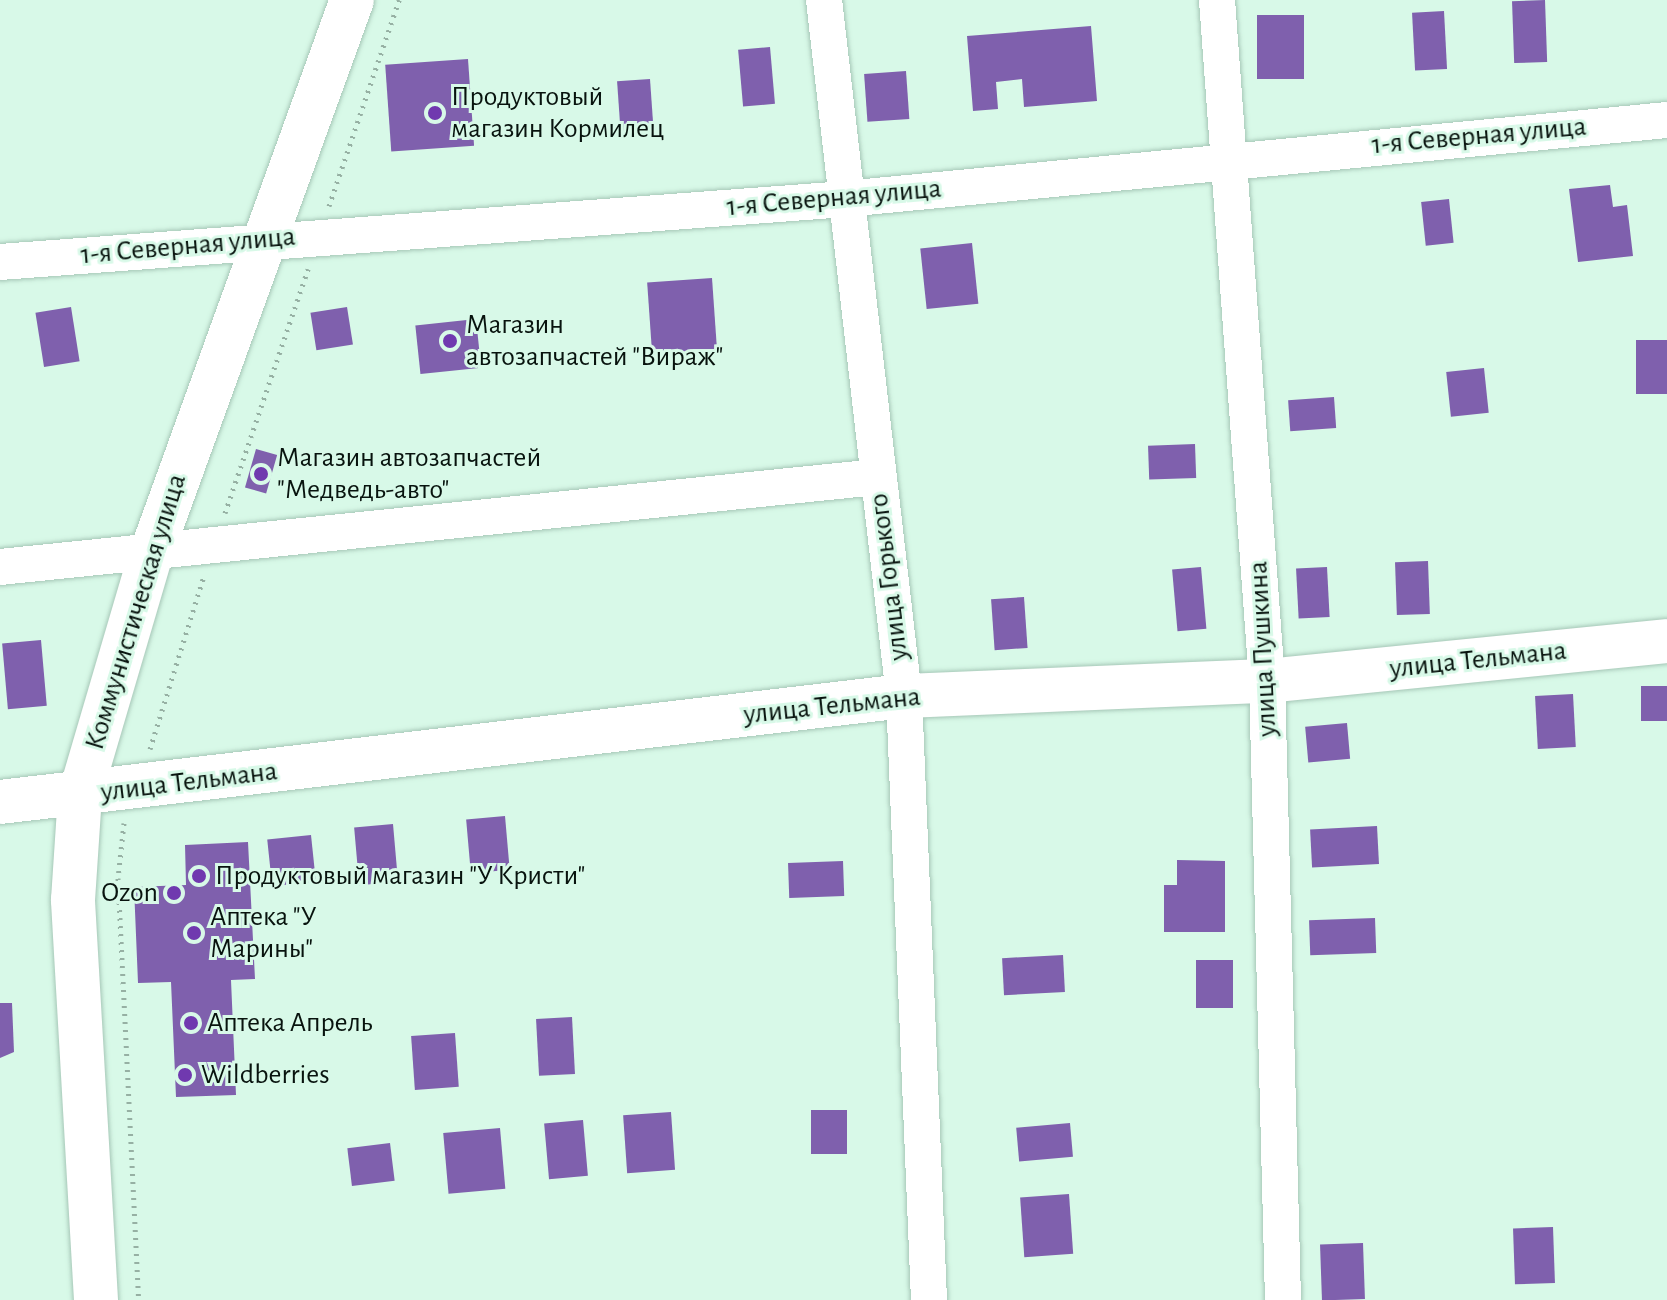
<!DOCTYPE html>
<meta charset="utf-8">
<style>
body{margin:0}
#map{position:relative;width:1667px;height:1300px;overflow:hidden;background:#d8f9e8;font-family:"Alegreya Sans",sans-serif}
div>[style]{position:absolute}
.building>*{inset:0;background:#7f60ad;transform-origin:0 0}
.path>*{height:5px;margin-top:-2.5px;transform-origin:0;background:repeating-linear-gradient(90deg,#96b0a3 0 2px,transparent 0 8px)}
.roads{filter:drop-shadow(0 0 2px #a6c7b7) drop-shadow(0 0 2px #a6c7b7)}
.minor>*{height:36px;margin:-18px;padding:0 18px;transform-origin:18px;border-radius:18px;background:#fff}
.tertiary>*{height:44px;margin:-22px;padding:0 22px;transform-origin:22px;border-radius:22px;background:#fff}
.dots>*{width:22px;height:22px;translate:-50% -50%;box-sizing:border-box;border:4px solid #d8f9e8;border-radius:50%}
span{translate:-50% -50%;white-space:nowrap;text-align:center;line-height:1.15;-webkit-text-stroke:6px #d8f9e8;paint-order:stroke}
.poi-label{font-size:28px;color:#08130e}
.left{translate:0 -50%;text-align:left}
.right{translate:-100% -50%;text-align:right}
.street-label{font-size:28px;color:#08130e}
</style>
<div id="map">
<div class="building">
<div style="left:1545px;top:0;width:62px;height:33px;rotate:88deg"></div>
<div style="left:1444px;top:11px;width:58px;height:32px;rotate:87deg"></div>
<div style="left:1257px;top:15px;width:47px;height:64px"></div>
<div style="clip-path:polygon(1091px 26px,1097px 101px,1024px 107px,1022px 79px,996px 82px,998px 109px,973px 111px,967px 36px)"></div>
<div style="left:770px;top:47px;width:57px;height:32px;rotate:85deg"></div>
<div style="left:468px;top:59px;width:87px;height:83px;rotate:86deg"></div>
<div style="left:906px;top:71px;width:48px;height:42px;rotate:86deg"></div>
<div style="left:650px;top:79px;width:57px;height:33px;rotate:86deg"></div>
<div style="clip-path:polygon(1610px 185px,1613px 207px,1627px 205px,1633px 256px,1578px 262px,1569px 189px)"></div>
<div style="left:1449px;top:199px;width:44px;height:28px;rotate:84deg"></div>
<div style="left:972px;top:243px;width:61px;height:52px;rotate:84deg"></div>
<div style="left:712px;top:278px;width:75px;height:65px;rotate:86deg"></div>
<div style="left:71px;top:307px;width:55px;height:36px;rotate:81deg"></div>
<div style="left:347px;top:307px;width:38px;height:37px;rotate:81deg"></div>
<div style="left:476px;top:319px;width:49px;height:61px;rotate:84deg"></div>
<div style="left:1636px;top:340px;width:31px;height:54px"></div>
<div style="left:1484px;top:368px;width:45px;height:38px;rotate:84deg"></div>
<div style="left:1334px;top:397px;width:31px;height:46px;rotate:86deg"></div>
<div style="left:1195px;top:444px;width:34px;height:47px;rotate:88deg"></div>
<div style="left:256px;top:449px;width:22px;height:40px;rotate:16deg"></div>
<div style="left:1428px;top:561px;width:53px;height:33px;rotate:88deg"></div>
<div style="left:1201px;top:567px;width:62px;height:29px;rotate:85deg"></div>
<div style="left:1327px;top:567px;width:50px;height:31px;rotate:87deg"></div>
<div style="left:1024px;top:597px;width:51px;height:33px;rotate:86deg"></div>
<div style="left:41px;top:640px;width:66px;height:39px;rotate:85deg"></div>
<div style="left:1667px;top:686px;width:35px;height:26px;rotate:90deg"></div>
<div style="left:1573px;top:694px;width:53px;height:38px;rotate:87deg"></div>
<div style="left:1347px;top:723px;width:36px;height:42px;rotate:85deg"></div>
<div style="left:505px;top:816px;width:54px;height:39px;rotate:85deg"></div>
<div style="left:393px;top:824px;width:58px;height:39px;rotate:85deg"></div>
<div style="left:1377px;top:826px;width:38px;height:67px;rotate:87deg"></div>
<div style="left:311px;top:835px;width:47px;height:44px;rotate:84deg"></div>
<div style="clip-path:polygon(248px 842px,255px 979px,231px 980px,236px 1095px,176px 1097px,171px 982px,138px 983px,134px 887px,186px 885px,185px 845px)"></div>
<div style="clip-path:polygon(1177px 860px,1225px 861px,1225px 932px,1164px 932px,1164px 885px,1177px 885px)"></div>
<div style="left:843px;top:861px;width:35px;height:55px;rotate:88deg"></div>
<div style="left:1375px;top:918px;width:35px;height:66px;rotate:88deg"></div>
<div style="left:1063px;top:955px;width:37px;height:61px;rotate:87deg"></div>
<div style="left:1196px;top:960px;width:37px;height:48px"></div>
<div style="clip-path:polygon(0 1003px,12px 1003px,14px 1052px,0 1058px)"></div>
<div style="left:572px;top:1017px;width:57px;height:36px;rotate:87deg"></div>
<div style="left:455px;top:1033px;width:54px;height:44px;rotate:86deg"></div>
<div style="left:811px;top:1110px;width:36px;height:44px"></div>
<div style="left:671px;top:1112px;width:58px;height:48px;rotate:86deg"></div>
<div style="left:583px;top:1120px;width:56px;height:39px;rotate:85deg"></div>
<div style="left:1070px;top:1123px;width:34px;height:54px;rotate:85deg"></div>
<div style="left:500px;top:1128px;width:61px;height:57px;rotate:85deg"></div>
<div style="left:390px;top:1143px;width:38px;height:43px;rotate:83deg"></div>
<div style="left:1069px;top:1194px;width:60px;height:49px;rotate:86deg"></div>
<div style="left:1553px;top:1227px;width:56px;height:40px;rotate:88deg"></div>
<div style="left:1363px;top:1243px;width:56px;height:43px;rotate:88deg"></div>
</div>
<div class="path">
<div style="left:329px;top:206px;width:218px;rotate:-71.2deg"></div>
<div style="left:225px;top:513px;width:258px;rotate:-71.2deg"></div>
<div style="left:150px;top:749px;width:181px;rotate:-72.7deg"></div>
<div style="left:124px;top:823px;width:55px;rotate:96.2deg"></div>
<div style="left:118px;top:878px;width:423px;rotate:87.2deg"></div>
</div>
<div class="roads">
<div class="minor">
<div style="left:824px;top:0;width:701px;rotate:83.44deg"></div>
<div style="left:904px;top:696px;width:605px;rotate:87.63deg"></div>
<div style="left:1217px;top:0;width:683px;rotate:85.8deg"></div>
<div style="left:1267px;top:681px;width:619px;rotate:88.52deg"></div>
<div style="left:0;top:262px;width:847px;rotate:-4.26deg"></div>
<div style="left:845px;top:199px;width:826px;rotate:-5.49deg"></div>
<div style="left:0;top:567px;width:882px;rotate:-5.86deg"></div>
</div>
<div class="tertiary">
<div style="left:0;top:802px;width:910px;rotate:-6.69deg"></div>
<div style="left:904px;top:696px;width:363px;rotate:-2.4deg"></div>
<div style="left:1267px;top:681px;width:402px;rotate:-5.7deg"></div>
<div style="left:96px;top:1300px;width:401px;rotate:-93.3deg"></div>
<div style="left:73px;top:900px;width:105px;rotate:-86.2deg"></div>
<div style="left:80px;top:795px;width:251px;rotate:-73.6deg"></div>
<div style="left:151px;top:554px;width:589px;rotate:-70.06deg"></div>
</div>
</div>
<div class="dots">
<div style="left:435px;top:113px;background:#7039af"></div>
<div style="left:450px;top:341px;background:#7039af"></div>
<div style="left:261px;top:474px;background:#7039af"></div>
<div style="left:199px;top:876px;background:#7039af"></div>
<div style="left:174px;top:893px;background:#7039af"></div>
<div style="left:194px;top:933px;background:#7039af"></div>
<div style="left:191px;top:1023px;background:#7039af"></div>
<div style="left:185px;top:1075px;background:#7039af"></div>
</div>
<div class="poi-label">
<span class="left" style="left:451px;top:113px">Продуктовый<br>магазин Кормилец</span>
<span class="left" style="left:466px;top:341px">Магазин<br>автозапчастей "Вираж"</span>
<span class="left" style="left:277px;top:474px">Магазин автозапчастей<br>"Медведь-авто"</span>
<span class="left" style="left:215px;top:876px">Продуктовый магазин "У Кристи"</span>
<span class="right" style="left:158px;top:893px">Ozon</span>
<span class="left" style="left:210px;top:933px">Аптека "У<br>Марины"</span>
<span class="left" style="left:207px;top:1023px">Аптека Апрель</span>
<span class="left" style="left:201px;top:1075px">Wildberries</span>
</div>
<div class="street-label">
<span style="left:1479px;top:136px;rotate:-5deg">1-я Северная улица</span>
<span style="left:834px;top:198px;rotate:-5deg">1-я Северная улица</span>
<span style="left:188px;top:246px;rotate:-5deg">1-я Северная улица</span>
<span style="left:889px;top:577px;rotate:-97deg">улица Горького</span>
<span style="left:136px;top:612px;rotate:-73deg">Коммунистическая улица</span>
<span style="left:1263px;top:649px;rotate:-93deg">улица Пушкина</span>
<span style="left:1478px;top:660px;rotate:-6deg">улица Тельмана</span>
<span style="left:832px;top:706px;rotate:-6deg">улица Тельмана</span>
<span style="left:189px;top:782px;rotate:-7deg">улица Тельмана</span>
</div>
</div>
